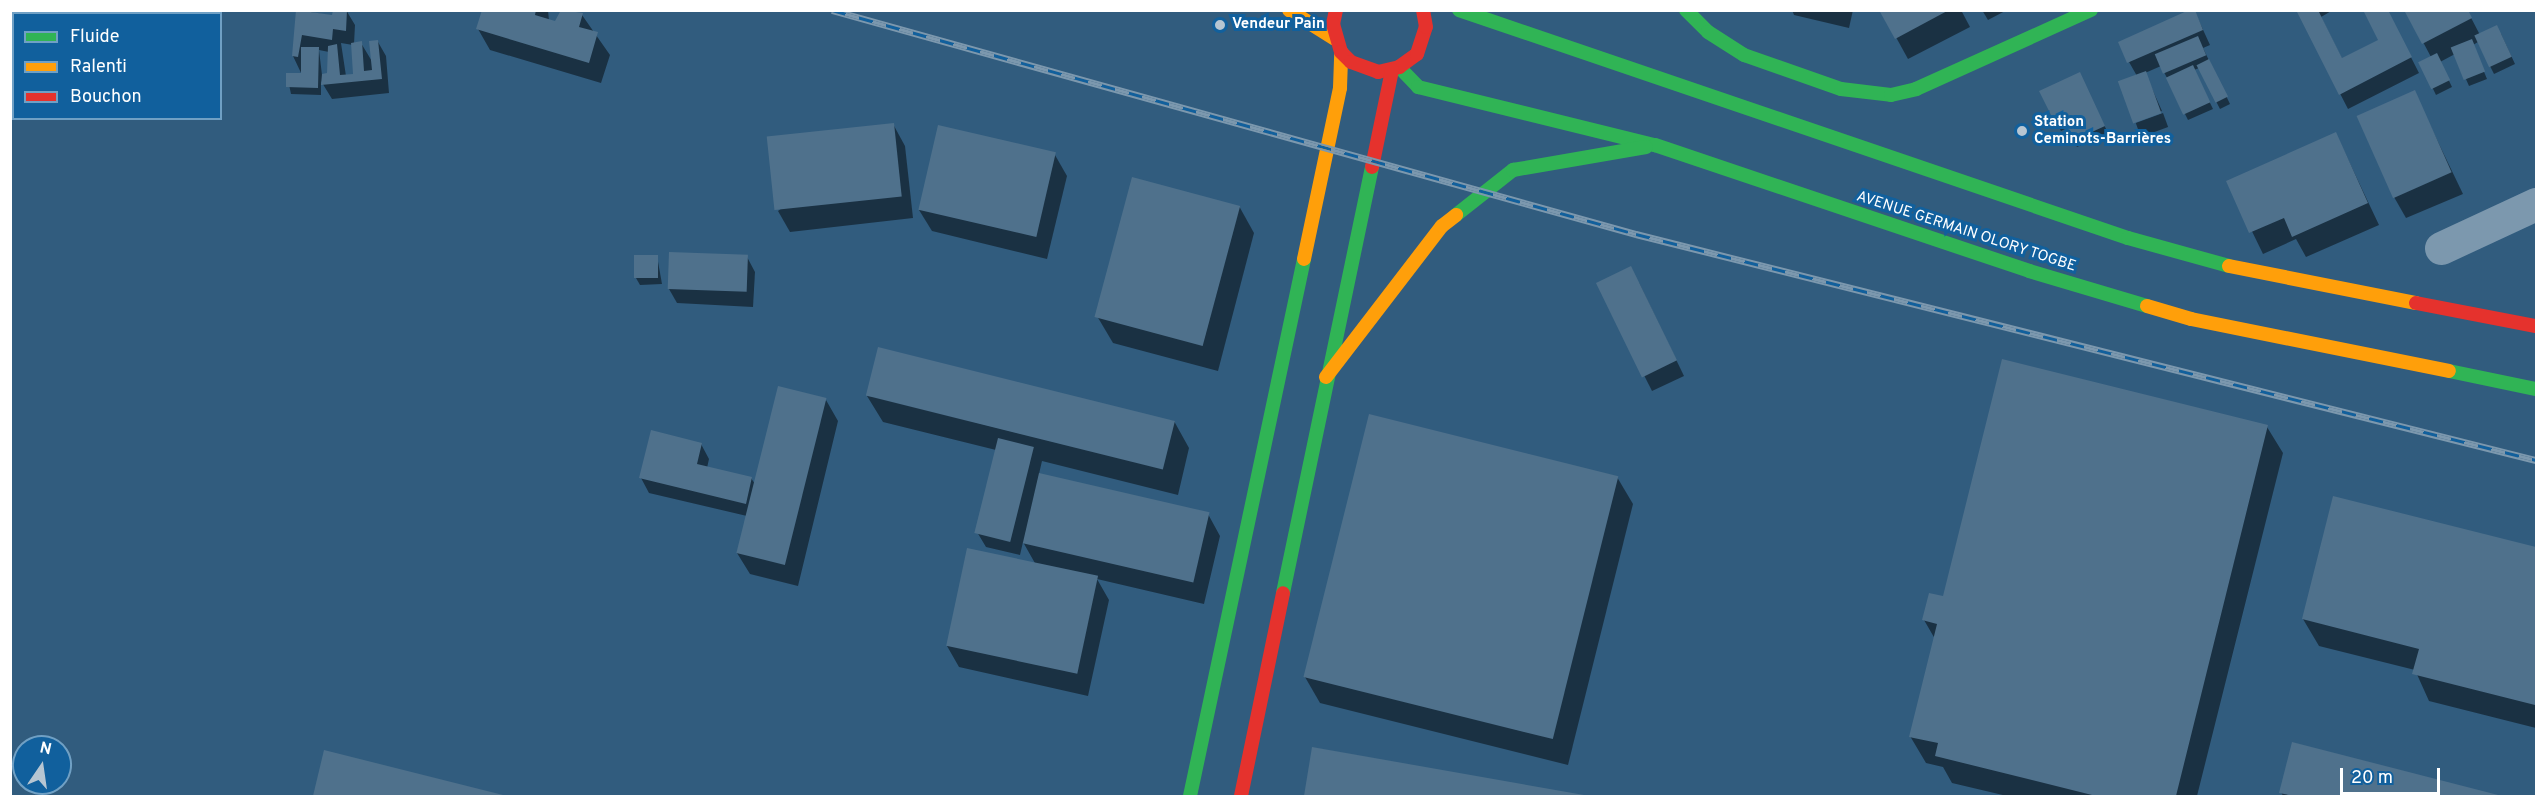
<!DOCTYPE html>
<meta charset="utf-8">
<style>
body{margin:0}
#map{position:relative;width:2547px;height:807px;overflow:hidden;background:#315c7e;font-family:Overpass,sans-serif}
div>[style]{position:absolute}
.shadow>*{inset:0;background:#0007;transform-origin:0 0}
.building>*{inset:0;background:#4f718c;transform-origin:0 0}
.street>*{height:33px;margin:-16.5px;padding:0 16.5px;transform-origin:16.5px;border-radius:16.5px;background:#7c98ae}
.fast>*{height:14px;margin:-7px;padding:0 7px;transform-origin:7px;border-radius:7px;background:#30b455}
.slow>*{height:14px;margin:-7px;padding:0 7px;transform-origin:7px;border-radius:7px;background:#ff9f0a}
.jam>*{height:14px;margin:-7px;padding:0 7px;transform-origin:7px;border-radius:7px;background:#e5322d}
.rail>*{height:7px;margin-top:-3.5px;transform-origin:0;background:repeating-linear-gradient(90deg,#11609d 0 14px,#7c98ae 0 28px);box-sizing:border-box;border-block:2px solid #7c98ae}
.dots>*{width:16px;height:16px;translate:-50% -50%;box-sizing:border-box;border:3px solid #11609d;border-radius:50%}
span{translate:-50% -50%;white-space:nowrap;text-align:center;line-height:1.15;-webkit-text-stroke:6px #11609d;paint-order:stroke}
.poi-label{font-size:15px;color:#fff;font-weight:700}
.left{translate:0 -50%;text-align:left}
.street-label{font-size:15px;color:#fff}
.frame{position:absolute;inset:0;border:12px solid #fff;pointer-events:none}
.legend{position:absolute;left:12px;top:12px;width:210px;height:108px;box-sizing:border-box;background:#11609d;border:2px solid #70a0c4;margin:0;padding:8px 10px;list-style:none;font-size:18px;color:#fff}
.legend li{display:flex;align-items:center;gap:12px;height:30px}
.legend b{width:30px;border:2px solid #70a0c4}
.north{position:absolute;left:12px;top:735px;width:60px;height:60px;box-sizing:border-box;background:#11609d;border:2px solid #70a0c4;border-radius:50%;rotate:13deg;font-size:16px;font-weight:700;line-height:24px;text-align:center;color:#fff}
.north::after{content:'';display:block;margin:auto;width:21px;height:27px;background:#b7c6d2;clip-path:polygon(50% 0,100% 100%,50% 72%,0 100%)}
.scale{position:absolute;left:2340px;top:768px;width:100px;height:27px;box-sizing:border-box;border:3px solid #fff;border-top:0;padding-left:8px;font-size:18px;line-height:21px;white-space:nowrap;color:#fff;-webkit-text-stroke:4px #11609d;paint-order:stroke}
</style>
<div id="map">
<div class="shadow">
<div style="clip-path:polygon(evenodd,297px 10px,333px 16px,346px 10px,355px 25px,354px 44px,361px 43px,373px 63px,378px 42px,386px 56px,389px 93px,332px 99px,321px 81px,321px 95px,291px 94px,287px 75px,302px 75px,293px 56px,297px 10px,341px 43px,353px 45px,355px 75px,346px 76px,341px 43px,297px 10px,319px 50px,329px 52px,329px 74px,322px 75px,319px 50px)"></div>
<div style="clip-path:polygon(483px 10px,548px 10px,549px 21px,556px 23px,562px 10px,582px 15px,610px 55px,601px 83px,490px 50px,478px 29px)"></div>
<div style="clip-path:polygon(1792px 10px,1853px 10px,1849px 28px,1794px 15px)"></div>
<div style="clip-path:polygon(1881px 10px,1961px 10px,1970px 27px,1908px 59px)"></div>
<div style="clip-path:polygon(1982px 10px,2007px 10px,1988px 20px)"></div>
<div style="clip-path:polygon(2194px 10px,2210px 45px,2203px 48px,2230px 104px,2220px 109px,2199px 68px,2194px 70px,2213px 109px,2188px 120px,2161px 66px,2145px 73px,2162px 111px,2135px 121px,2137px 76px,2129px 62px)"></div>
<div style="clip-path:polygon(2297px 10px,2333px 10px,2321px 17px,2342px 59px,2380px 41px,2387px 10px,2419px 73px,2348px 109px)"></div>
<div style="clip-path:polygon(2406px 10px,2467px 10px,2480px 35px,2501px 34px,2515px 64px,2494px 74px,2478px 42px,2473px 45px,2487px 79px,2469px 86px,2455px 54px,2440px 62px,2452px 87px,2436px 95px,2420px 62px,2431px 57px)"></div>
<div style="clip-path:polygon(2079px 74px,2108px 133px,2077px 147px,2067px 128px,2061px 131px,2054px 117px,2061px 114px)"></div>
<div style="clip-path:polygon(2414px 92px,2463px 194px,2406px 218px,2394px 197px)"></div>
<div style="left:2163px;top:113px;width:15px;height:29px;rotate:70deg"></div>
<div style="clip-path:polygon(893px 124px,905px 146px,913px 218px,790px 232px,778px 211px)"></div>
<div style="clip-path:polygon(2336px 134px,2379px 225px,2306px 257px,2296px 239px,2263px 254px,2228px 182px)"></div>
<div style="clip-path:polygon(1055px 155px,1067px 176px,1047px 259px,932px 231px,919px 210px)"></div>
<div style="clip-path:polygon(1239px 206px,1254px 233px,1218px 371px,1113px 343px,1097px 316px)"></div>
<div style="clip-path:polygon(657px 256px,662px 284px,640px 285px,636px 278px)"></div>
<div style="clip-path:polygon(747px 257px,755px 272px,753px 307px,677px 303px,669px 289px)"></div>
<div style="clip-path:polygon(1639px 283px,1684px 376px,1652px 391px,1598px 284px)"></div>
<div style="clip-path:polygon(867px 396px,1174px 421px,1189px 448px,1178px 495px,1042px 461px,1039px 474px,1208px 514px,1220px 536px,1204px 604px,1097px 579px,1109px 600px,1088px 696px,959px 667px,947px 646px,1036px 565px,1023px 542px,1020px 555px,986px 547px,977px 532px,996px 450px,883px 422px)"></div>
<div style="clip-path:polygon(826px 400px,838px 421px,798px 586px,750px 574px,737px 553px,747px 516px,649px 493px,641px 478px,701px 444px,709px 459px,707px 468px,751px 478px,755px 484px)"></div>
<div style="clip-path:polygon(2267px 427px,2283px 453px,2197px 796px,2007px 796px,1952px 783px,1943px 767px,1926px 763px,1910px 736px,1935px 639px,1924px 620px,1944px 597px)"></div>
<div style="clip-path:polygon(1617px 477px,1633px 504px,1568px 765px,1320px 703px,1305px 677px)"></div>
<div style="clip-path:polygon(2334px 498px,2536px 548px,2536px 728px,2429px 701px,2415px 670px,2319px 646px,2303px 619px)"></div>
<div style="clip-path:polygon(2293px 743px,2498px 796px,2283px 796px,2281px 792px)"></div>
<div style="clip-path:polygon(1314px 748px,1582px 796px,1305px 796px)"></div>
<div style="clip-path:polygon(325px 752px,504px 796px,314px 796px)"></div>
</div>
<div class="building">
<div style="clip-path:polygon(296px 10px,332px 15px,333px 10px,347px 10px,346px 31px,333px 29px,332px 40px,302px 35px,298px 57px,292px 56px)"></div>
<div style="clip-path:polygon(482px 10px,536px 10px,535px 15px,555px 21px,561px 10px,583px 13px,579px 27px,598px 32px,589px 63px,476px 29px)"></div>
<div style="clip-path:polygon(1879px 10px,1949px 10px,1895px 39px)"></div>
<div style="clip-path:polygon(2189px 10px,2195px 10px,2203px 30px,2127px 63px,2118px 42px)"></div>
<div style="clip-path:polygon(2296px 10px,2318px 10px,2342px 58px,2378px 40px,2363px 10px,2388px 10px,2412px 57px,2339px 95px)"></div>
<div style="clip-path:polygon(2404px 10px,2468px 10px,2472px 18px,2422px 44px)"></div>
<div style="left:2497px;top:25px;width:35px;height:25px;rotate:65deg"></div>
<div style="left:2198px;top:36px;width:21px;height:47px;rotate:67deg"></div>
<div style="left:2472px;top:39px;width:35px;height:23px;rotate:68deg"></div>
<div style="clip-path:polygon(378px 40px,382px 79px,321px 85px,322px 74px,327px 73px,328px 46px,337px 44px,340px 75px,353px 74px,351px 43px,362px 41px,364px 71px,372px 70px,369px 41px)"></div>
<div style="clip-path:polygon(301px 47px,319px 47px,318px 88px,286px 87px,286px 73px,301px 73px)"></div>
<div style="left:2437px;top:53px;width:30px;height:21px;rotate:64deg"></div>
<div style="left:2209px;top:59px;width:42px;height:14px;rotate:63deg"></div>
<div style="left:2193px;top:65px;width:41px;height:30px;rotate:65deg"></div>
<div style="left:2146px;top:71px;width:45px;height:30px;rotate:70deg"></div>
<div style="clip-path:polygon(2080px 72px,2105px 126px,2072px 141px,2059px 113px,2052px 117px,2039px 91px)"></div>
<div style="left:2415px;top:90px;width:90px;height:64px;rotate:66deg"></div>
<div style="left:894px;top:123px;width:74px;height:128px;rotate:84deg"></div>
<div style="left:938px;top:125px;width:121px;height:87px;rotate:13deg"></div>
<div style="clip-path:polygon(2336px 132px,2368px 203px,2292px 237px,2284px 218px,2249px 233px,2226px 181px)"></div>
<div style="left:1132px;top:177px;width:112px;height:145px;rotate:15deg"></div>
<div style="left:669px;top:252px;width:79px;height:37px;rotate:2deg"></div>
<div style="left:634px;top:255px;width:24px;height:23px"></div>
<div style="left:1631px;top:266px;width:105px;height:39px;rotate:64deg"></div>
<div style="left:878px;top:347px;width:306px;height:50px;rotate:14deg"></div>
<div style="clip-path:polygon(2002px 359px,2268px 425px,2176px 796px,2096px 796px,1935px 756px,1938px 743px,1909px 737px,1937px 624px,1922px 620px,1929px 593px,1943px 596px)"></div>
<div style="left:778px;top:386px;width:50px;height:172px;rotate:14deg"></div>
<div style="left:1369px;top:414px;width:257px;height:271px;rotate:14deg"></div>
<div style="clip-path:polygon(651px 430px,702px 443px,697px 464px,752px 477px,746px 504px,639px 478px)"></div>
<div style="left:998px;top:438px;width:37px;height:98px;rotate:14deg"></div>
<div style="left:1039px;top:473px;width:175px;height:72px;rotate:13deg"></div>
<div style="clip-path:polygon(2333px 496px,2536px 547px,2535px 705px,2412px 674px,2419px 649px,2302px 619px)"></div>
<div style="left:967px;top:548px;width:134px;height:100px;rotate:12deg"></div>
<div style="clip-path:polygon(2292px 742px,2502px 796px,2294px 796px,2279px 793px)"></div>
<div style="clip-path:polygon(1312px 747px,1584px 795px,1584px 796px,1304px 796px)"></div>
<div style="clip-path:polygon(324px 750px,507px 796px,313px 796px)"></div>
</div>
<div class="street">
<div style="left:2441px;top:248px;width:105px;rotate:-24.9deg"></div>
</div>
<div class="fast">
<div style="left:1459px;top:10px;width:707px;rotate:18.82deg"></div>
<div style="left:2128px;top:238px;width:105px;rotate:15.5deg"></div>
<div style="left:1686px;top:10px;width:31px;rotate:45deg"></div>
<div style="left:1708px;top:32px;width:43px;rotate:32.6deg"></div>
<div style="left:1744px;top:55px;width:103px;rotate:19.3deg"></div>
<div style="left:1841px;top:89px;width:50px;rotate:6.8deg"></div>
<div style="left:1891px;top:95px;width:26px;rotate:-13deg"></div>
<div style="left:1916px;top:89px;width:192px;rotate:-24.3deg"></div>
<div style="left:1399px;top:67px;width:28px;rotate:46deg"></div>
<div style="left:1418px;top:87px;width:244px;rotate:13.8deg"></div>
<div style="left:1655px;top:145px;width:395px;rotate:18.6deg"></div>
<div style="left:2029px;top:271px;width:123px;rotate:16.5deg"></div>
<div style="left:1456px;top:215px;width:73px;rotate:-38.3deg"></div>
<div style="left:1513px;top:170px;width:135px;rotate:-9.8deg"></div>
<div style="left:2449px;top:371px;width:89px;rotate:11.7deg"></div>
<div style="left:1283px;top:593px;width:435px;rotate:-78.2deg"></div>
<div style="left:1190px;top:796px;width:549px;rotate:-78.01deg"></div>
</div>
<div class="slow">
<div style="left:1289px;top:10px;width:54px;rotate:32.2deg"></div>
<div style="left:1304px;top:259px;width:175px;rotate:-78.1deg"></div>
<div style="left:1340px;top:88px;width:36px;rotate:-88deg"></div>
<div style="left:2229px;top:266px;width:191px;rotate:11.2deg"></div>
<div style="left:2147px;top:306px;width:46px;rotate:16.5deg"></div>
<div style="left:2191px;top:319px;width:263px;rotate:11.4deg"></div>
<div style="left:1326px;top:377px;width:190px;rotate:-52.5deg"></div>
<div style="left:1442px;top:226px;width:18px;rotate:-38deg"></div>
</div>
<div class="jam">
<div style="left:1336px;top:10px;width:14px;rotate:102deg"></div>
<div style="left:1333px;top:24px;width:29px;rotate:74deg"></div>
<div style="left:1341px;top:52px;width:14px;rotate:45deg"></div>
<div style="left:1351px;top:62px;width:29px;rotate:20deg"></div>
<div style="left:1378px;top:72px;width:22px;rotate:-13deg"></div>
<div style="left:1399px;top:67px;width:22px;rotate:-36deg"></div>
<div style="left:1417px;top:54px;width:28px;rotate:-72deg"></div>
<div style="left:1426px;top:27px;width:17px;rotate:-100deg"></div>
<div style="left:1372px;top:167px;width:99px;rotate:-78.3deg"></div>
<div style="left:2416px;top:303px;width:122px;rotate:10.9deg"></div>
<div style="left:1241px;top:796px;width:207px;rotate:-78.3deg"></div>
</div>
<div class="rail">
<div style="left:832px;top:10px;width:835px;rotate:15.57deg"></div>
<div style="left:1636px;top:234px;width:928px;rotate:14.1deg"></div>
</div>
<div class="dots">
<div style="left:1220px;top:25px;background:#b7c6d2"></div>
<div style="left:2022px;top:131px;background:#b7c6d2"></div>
</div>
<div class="poi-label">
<span class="left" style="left:1232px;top:25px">Vendeur Pain</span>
<span class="left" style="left:2034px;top:131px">Station<br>Ceminots-Barrières</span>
</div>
<div class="street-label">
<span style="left:1966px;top:232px;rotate:18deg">AVENUE GERMAIN OLORY TOGBE</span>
</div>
<div class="frame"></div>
<ul class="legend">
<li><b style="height:8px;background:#30b455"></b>Fluide</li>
<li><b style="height:8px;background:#ff9f0a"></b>Ralenti</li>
<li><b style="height:8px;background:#e5322d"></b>Bouchon</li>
</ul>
<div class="north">N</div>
<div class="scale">20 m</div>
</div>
